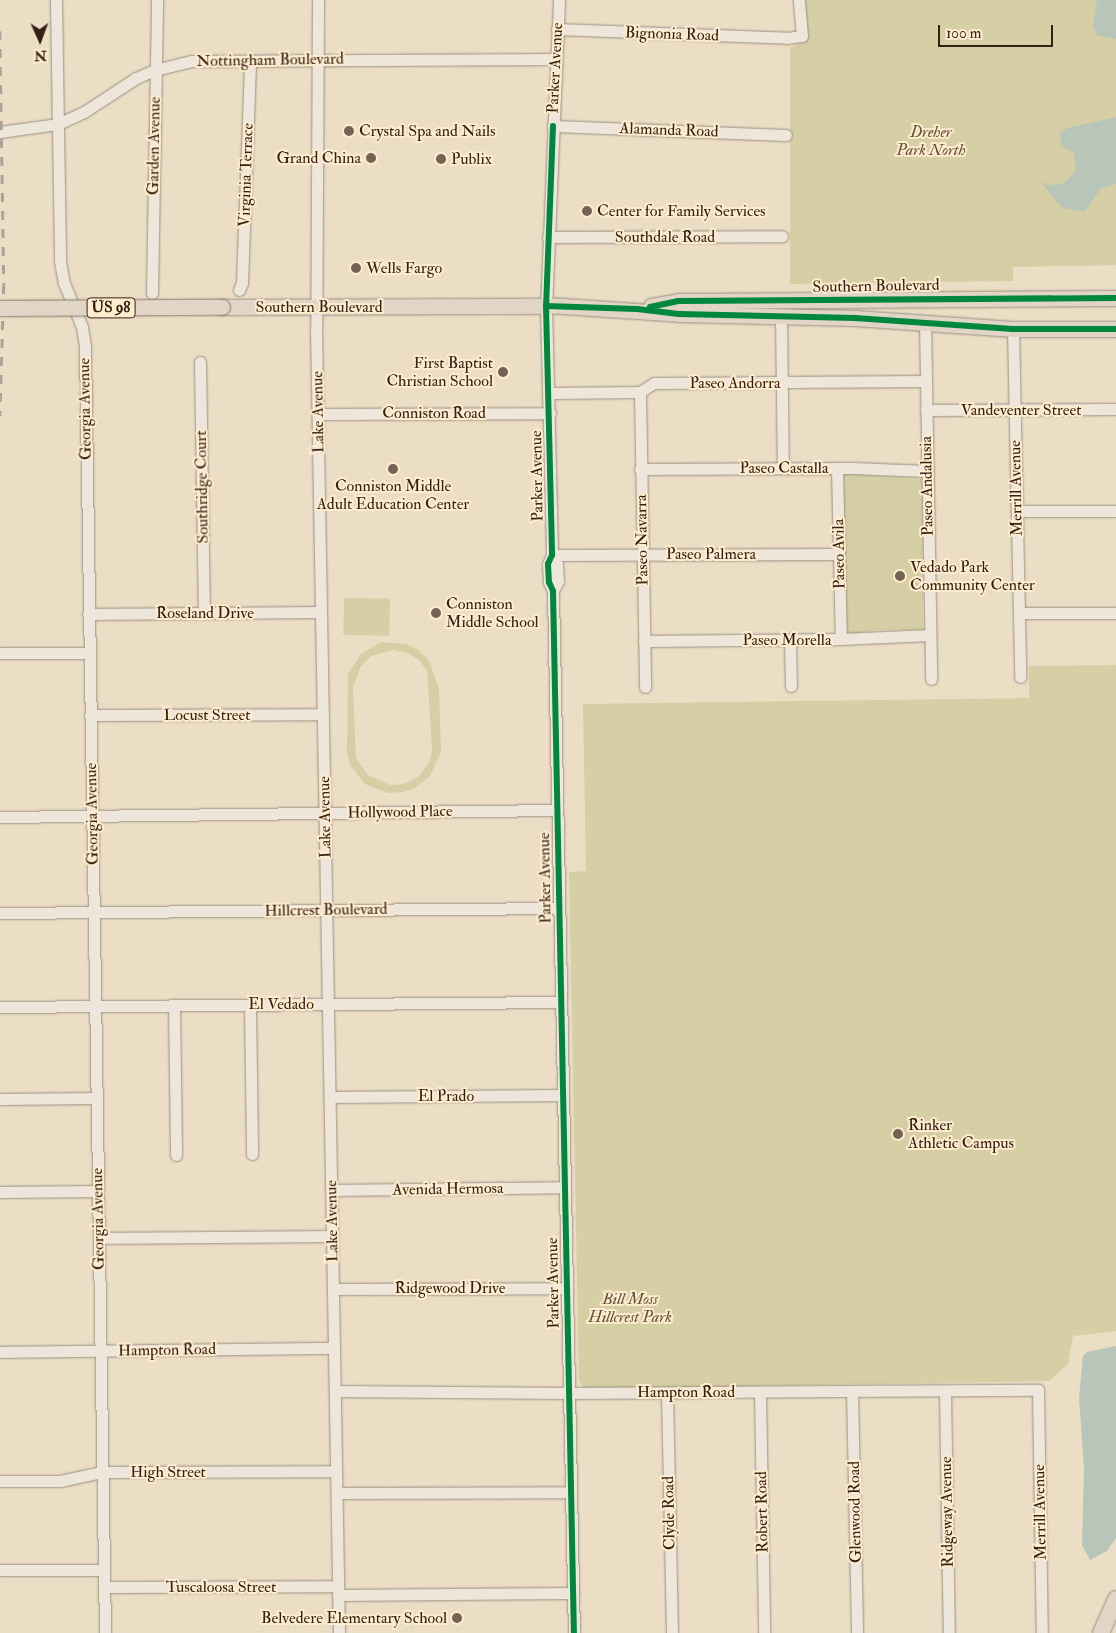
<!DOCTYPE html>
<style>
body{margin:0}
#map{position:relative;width:1116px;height:1633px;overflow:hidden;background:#ecdec5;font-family:"IM FELL Double Pica",serif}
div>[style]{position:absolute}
.green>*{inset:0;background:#d6cfa5;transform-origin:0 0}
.water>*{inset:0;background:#b8c6ba}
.roads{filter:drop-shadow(0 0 1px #9b9082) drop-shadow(0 0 1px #9b9082)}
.minor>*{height:11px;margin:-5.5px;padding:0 5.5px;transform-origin:5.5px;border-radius:5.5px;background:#eee6da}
.major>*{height:15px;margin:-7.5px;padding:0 7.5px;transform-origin:7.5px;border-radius:7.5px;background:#e1d6c5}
.highway>*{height:16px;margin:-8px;padding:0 8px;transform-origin:8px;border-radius:8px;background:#e1d6c5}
.rail>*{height:2.5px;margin-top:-1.25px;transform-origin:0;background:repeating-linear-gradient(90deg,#aba39a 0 9px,transparent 0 18px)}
.bridges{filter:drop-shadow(0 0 1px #82776a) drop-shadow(0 0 1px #82776a)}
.major-bridge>*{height:15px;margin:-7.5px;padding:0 7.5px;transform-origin:7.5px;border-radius:7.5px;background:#e1d6c5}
.cycleway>*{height:6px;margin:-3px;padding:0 3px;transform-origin:3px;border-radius:3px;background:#00873e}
.dots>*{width:14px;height:14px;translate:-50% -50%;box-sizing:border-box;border:2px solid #feecce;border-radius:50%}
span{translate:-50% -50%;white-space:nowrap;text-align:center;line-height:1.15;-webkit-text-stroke:4px #feecce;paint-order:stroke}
.shield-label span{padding:1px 4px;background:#feecce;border:1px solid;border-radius:4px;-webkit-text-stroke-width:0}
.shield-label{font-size:15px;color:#352015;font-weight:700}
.street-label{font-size:16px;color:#352015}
.poi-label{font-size:16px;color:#352015}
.left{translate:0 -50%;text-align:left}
.right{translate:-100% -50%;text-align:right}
.park-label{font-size:16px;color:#605138;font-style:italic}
.north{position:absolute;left:15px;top:15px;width:50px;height:50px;-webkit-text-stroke:4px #feecce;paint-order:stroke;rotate:178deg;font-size:14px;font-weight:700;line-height:20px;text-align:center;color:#352015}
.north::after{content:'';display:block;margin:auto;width:18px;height:22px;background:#352015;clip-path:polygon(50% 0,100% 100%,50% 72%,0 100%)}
.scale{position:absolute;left:938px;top:25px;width:115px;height:22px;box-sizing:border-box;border:2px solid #352015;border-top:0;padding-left:6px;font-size:15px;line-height:18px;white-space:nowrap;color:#352015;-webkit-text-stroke:4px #feecce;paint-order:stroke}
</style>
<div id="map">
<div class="green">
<div style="clip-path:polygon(804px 0,1116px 0,1116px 265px,1013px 267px,1013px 281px,790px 284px,790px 48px,803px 42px)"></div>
<div style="clip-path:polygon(845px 473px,923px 479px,923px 630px,875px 630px,851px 635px,847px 633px,842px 477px)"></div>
<div style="left:344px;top:598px;width:46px;height:37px;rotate:1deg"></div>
<div style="clip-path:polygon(evenodd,381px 642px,406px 644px,419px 650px,429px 661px,439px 689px,441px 752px,430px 776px,414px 789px,402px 792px,388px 793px,365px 784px,350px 765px,347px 753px,348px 674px,361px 654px,381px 642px,393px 650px,408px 653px,419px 660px,427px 671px,432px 750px,429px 763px,418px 777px,404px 784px,390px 785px,368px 775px,356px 758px,353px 687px,361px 666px,371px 656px,393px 650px)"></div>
<div style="clip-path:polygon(1116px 665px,1116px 1331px,1073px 1336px,1068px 1364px,1049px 1381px,584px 1389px,579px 1381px,569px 872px,586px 871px,583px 704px,1029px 698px,1029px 666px)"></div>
</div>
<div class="water">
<div style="clip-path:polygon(1097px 0,1116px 0,1116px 39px,1097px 35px,1093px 27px)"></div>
<div style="clip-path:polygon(1116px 117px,1116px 184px,1101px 188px,1085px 212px,1062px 208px,1040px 181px,1047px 185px,1063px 184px,1076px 171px,1074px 153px,1061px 145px,1060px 133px,1067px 128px)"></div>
<div style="clip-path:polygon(1116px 1346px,1116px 1538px,1107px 1551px,1090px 1560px,1082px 1545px,1084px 1468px,1079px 1397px,1083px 1356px,1087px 1352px)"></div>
</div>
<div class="roads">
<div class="minor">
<div style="left:56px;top:0;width:261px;rotate:89.1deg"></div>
<div style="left:60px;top:261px;width:22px;rotate:80deg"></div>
<div style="left:64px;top:283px;width:48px;rotate:67.8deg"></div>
<div style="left:82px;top:327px;width:19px;rotate:81deg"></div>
<div style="left:85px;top:346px;width:1287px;rotate:89.11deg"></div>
<div style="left:318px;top:0;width:328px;rotate:90.3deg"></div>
<div style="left:316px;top:328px;width:1305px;rotate:88.99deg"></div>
<div style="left:559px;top:0;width:306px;rotate:92.4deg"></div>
<div style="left:546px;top:306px;width:249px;rotate:88.6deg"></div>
<div style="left:552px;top:555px;width:10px;rotate:114deg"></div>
<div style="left:548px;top:564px;width:18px;rotate:87deg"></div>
<div style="left:549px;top:582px;width:10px;rotate:66deg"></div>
<div style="left:553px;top:591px;width:1042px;rotate:88.85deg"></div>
<div style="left:557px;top:29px;width:230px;rotate:2.2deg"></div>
<div style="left:787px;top:38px;width:15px;rotate:-8deg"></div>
<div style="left:802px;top:36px;width:36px;rotate:-95deg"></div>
<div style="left:553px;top:126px;width:233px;rotate:2.2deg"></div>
<div style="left:0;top:132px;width:59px;rotate:-7.9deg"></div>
<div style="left:58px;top:124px;width:29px;rotate:-25deg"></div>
<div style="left:84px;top:112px;width:62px;rotate:-33.2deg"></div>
<div style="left:136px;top:78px;width:21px;rotate:-23deg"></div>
<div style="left:155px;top:70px;width:37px;rotate:-14deg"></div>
<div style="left:191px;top:61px;width:365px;rotate:-0.3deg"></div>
<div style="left:548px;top:237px;width:234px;rotate:-0.2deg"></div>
<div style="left:239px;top:290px;width:8px;rotate:-67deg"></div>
<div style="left:242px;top:283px;width:223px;rotate:-87.9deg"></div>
<div style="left:152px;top:293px;width:293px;rotate:-89deg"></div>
<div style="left:781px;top:315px;width:153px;rotate:89.3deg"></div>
<div style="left:925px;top:322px;width:357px;rotate:89deg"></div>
<div style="left:1013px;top:329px;width:348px;rotate:88.8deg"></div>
<div style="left:200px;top:362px;width:251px;rotate:89.1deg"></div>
<div style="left:640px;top:392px;width:295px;rotate:89deg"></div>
<div style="left:549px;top:393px;width:91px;rotate:-0.6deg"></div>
<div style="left:640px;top:392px;width:17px;rotate:-33deg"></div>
<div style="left:654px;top:383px;width:271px;rotate:-0.4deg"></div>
<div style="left:926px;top:410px;width:190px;rotate:-0.3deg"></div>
<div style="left:318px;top:414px;width:232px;rotate:-0.2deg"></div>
<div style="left:837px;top:468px;width:171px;rotate:88.7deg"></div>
<div style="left:640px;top:469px;width:213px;rotate:-0.3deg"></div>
<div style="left:853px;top:468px;width:74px;rotate:2.3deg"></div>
<div style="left:1017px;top:511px;width:99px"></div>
<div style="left:552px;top:555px;width:287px;rotate:-0.2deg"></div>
<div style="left:552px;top:555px;width:10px;rotate:61deg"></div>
<div style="left:557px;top:564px;width:17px;rotate:87deg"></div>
<div style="left:558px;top:581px;width:11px;rotate:117deg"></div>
<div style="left:1019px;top:613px;width:97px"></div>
<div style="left:88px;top:614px;width:233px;rotate:-0.5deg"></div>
<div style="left:790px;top:640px;width:46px;rotate:88.8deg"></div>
<div style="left:644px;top:641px;width:197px;rotate:-0.6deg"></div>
<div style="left:841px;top:639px;width:89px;rotate:-2.6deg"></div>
<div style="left:0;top:653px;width:89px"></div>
<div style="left:90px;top:715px;width:233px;rotate:-0.2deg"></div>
<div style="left:0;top:817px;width:557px;rotate:-0.72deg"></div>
<div style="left:0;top:913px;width:559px;rotate:-0.51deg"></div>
<div style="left:250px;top:1004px;width:150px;rotate:89.2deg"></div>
<div style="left:174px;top:1005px;width:150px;rotate:89.2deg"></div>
<div style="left:0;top:1007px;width:561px;rotate:-0.51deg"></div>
<div style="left:330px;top:1097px;width:233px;rotate:-0.5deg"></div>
<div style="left:0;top:1099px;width:96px;rotate:-0.6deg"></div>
<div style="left:331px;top:1190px;width:234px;rotate:-0.7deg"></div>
<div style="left:0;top:1192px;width:98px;rotate:-0.6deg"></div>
<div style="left:99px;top:1238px;width:233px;rotate:-0.5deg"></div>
<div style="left:333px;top:1289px;width:234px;rotate:-0.2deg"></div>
<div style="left:0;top:1352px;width:334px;rotate:-0.7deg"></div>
<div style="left:335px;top:1391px;width:234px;rotate:0.5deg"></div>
<div style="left:569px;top:1393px;width:469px;rotate:-0.4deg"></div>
<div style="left:1038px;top:1390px;width:243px;rotate:89.1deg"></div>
<div style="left:852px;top:1391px;width:242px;rotate:88.8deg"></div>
<div style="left:945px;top:1391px;width:242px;rotate:89.1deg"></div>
<div style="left:760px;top:1392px;width:241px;rotate:89deg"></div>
<div style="left:667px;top:1393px;width:240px;rotate:88.8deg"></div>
<div style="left:0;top:1481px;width:60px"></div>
<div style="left:60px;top:1481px;width:43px;rotate:-12.1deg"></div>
<div style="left:102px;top:1472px;width:234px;rotate:-0.2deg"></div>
<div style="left:337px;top:1493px;width:234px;rotate:-0.2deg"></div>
<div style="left:0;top:1570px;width:104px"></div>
<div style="left:104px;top:1587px;width:234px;rotate:-0.2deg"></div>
<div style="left:338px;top:1595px;width:235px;rotate:-0.5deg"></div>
</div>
<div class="major">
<div style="left:651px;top:306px;width:27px;rotate:-10deg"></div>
<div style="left:678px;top:301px;width:438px;rotate:-0.4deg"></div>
<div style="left:222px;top:307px;width:341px;rotate:-0.2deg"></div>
<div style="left:563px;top:306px;width:116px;rotate:3.9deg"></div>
<div style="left:679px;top:314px;width:176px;rotate:1.3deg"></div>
<div style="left:855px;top:318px;width:158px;rotate:4deg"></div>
<div style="left:1013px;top:329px;width:103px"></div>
</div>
<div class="highway">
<div style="left:1101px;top:1633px;width:37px;rotate:-66deg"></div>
</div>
</div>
<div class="rail">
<div style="left:0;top:31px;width:254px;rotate:89.1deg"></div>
<div style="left:4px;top:285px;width:131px;rotate:91.7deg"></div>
</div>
<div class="bridges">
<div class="major-bridge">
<div style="left:0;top:308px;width:222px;rotate:-0.3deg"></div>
</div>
</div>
<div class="cycleway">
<div style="left:553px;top:126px;width:180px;rotate:92.2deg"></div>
<div style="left:546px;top:306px;width:249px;rotate:88.6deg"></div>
<div style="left:552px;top:555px;width:10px;rotate:114deg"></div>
<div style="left:548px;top:564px;width:18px;rotate:87deg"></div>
<div style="left:549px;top:582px;width:10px;rotate:66deg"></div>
<div style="left:553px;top:591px;width:1042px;rotate:88.85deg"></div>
<div style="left:546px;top:306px;width:91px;rotate:1.9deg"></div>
<div style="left:637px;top:309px;width:42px;rotate:6.8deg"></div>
<div style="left:679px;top:314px;width:176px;rotate:1.3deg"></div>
<div style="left:855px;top:318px;width:158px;rotate:4deg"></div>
<div style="left:1013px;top:329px;width:103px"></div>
<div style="left:650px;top:307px;width:29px;rotate:-12deg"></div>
<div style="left:678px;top:301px;width:438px;rotate:-0.4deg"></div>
</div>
<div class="dots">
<div style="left:349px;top:131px;background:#756253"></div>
<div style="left:371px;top:158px;background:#756253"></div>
<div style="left:441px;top:159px;background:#756253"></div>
<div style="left:587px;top:211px;background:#756253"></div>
<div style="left:356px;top:268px;background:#756253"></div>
<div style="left:503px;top:372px;background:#756253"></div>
<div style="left:393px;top:469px;background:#756253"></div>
<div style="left:900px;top:576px;background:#756253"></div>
<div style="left:436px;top:613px;background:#756253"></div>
<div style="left:898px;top:1134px;background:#756253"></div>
<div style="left:457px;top:1618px;background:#756253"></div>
</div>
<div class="shield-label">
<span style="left:111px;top:308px">US 98</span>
</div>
<div class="street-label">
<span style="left:672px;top:34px;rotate:2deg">Bignonia Road</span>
<span style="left:270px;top:60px;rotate:-1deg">Nottingham Boulevard</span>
<span style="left:555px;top:68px;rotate:-87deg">Parker Avenue</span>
<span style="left:669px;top:130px;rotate:2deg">Alamanda Road</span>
<span style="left:154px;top:146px;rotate:-89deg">Garden Avenue</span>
<span style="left:246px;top:175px;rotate:-88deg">Virginia Terrace</span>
<span style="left:665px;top:237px">Southdale Road</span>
<span style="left:876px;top:286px;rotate:-1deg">Southern Boulevard</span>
<span style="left:319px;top:307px">Southern Boulevard</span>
<span style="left:735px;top:383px">Paseo Andorra</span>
<span style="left:85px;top:409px;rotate:-91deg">Georgia Avenue</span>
<span style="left:1021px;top:410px">Vandeventer Street</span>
<span style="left:318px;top:412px;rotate:-91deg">Lake Avenue</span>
<span style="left:434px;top:413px">Conniston Road</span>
<span style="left:784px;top:468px">Paseo Castalla</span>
<span style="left:537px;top:476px;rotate:-91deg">Parker Avenue</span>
<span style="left:927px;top:486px;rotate:-91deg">Paseo Andalusia</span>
<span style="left:202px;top:487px;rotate:-91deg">Southridge Court</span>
<span style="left:1016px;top:488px;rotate:-91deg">Merrill Avenue</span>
<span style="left:642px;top:540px;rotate:-91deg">Paseo Navarra</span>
<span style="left:711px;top:554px">Paseo Palmera</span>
<span style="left:839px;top:554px;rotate:-91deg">Paseo Avila</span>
<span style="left:205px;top:613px">Roseland Drive</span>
<span style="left:787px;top:640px">Paseo Morella</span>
<span style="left:207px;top:715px">Locust Street</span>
<span style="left:400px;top:812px;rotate:-1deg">Hollywood Place</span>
<span style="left:92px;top:814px;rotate:-91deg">Georgia Avenue</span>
<span style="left:325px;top:817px;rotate:-91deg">Lake Avenue</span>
<span style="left:545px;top:878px;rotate:-91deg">Parker Avenue</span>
<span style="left:326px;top:910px;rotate:-1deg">Hillcrest Boulevard</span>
<span style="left:281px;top:1004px">El Vedado</span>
<span style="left:446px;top:1096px">El Prado</span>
<span style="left:448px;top:1189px;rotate:-1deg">Avenida Hermosa</span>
<span style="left:98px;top:1219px;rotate:-91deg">Georgia Avenue</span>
<span style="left:332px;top:1221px;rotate:-91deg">Lake Avenue</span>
<span style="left:553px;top:1283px;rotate:-91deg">Parker Avenue</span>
<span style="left:450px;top:1288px">Ridgewood Drive</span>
<span style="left:167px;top:1350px;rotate:-1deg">Hampton Road</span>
<span style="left:686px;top:1392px">Hampton Road</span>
<span style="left:168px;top:1472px">High Street</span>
<span style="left:762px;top:1512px;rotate:-91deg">Robert Road</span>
<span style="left:855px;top:1512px;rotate:-91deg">Glenwood Road</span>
<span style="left:947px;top:1512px;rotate:-91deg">Ridgeway Avenue</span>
<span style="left:1040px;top:1512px;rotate:-91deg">Merrill Avenue</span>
<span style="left:669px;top:1513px;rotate:-91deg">Clyde Road</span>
<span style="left:221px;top:1587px">Tuscaloosa Street</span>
</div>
<div class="poi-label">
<span class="left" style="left:359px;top:131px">Crystal Spa and Nails</span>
<span class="right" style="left:361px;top:158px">Grand China</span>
<span class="left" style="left:451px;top:159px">Publix</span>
<span class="left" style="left:597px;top:211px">Center for Family Services</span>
<span class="left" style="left:366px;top:268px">Wells Fargo</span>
<span class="right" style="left:493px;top:372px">First Baptist<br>Christian School</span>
<span style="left:393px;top:495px">Conniston Middle<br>Adult Education Center</span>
<span class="left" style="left:910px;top:576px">Vedado Park<br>Community Center</span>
<span class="left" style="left:446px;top:613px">Conniston<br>Middle School</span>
<span class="left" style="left:908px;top:1134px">Rinker<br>Athletic Campus</span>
<span class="right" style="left:447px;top:1618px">Belvedere Elementary School</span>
</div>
<div class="park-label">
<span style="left:931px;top:141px">Dreher<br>Park North</span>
<span style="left:630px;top:1308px">Bill Moss<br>Hillcrest Park</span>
</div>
<div class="north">N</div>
<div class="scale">100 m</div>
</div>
